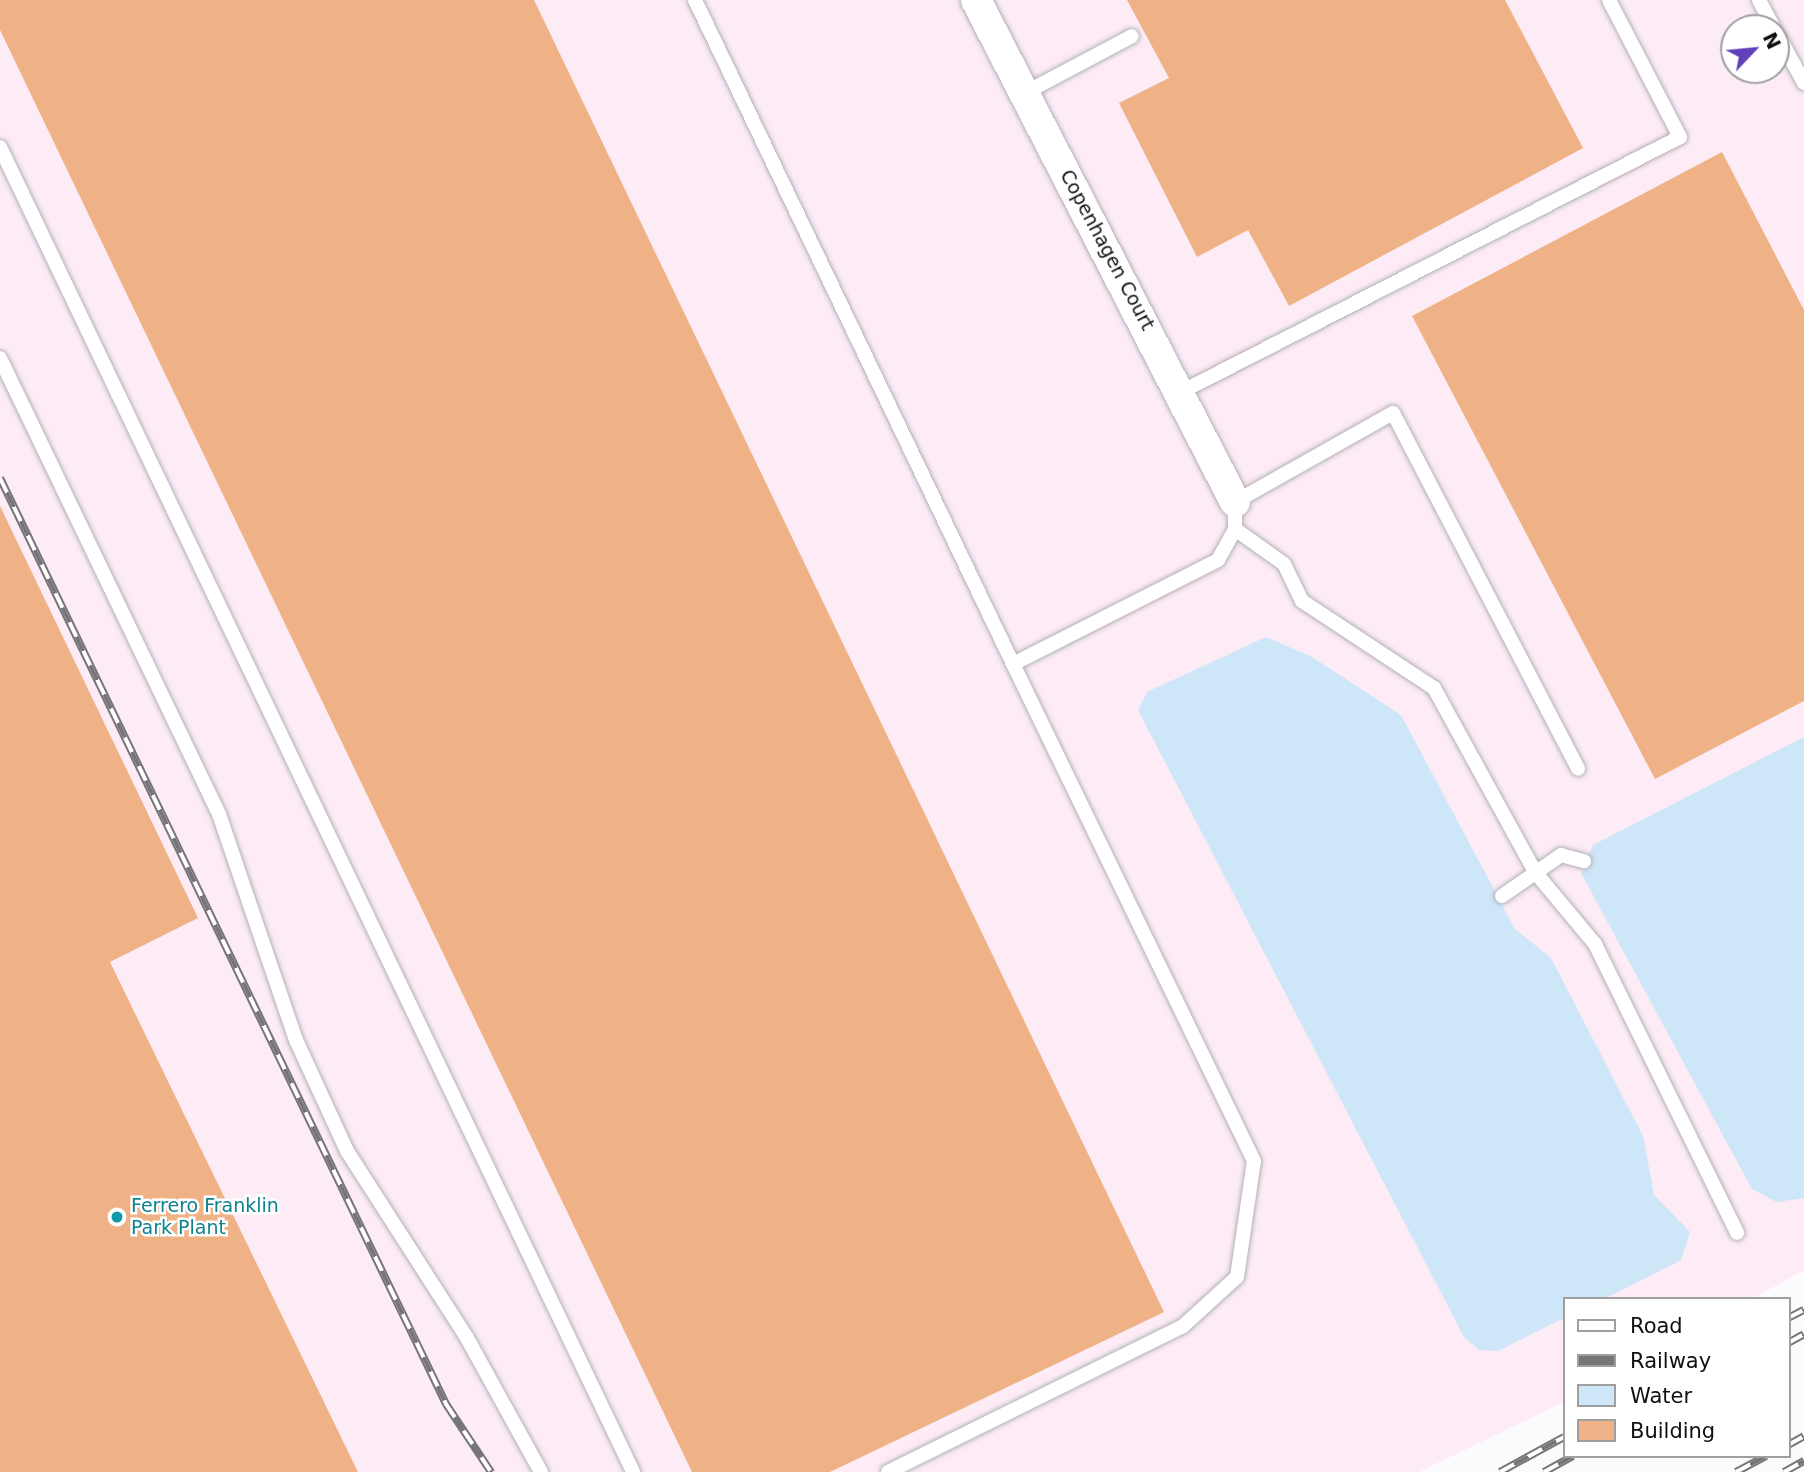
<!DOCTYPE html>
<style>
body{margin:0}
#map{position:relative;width:1804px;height:1472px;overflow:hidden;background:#fbfbfe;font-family:"DejaVu Sans",sans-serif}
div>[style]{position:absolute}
.industrial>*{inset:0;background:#fdebf6}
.water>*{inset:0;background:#cde6f8}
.building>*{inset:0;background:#eeb286}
.roads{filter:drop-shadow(0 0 2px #b2b1b9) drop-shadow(0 0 2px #b2b1b9)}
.lane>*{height:14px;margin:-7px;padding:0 7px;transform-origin:7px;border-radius:7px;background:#fff}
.street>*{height:30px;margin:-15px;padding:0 15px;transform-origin:15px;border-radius:15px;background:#fff}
.rail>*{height:8px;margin-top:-4px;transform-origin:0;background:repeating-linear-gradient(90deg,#fff 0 16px,#767678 0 32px);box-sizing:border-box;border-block:2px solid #767678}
.dots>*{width:19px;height:19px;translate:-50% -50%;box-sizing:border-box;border:4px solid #fff;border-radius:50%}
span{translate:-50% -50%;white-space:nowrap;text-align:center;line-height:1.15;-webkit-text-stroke:5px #fff;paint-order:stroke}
.street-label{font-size:19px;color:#101012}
.culture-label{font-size:19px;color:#0d838f}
.left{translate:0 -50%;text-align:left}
.legend{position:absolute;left:1563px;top:1297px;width:228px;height:161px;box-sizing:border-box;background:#fff;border:2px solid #9f9fa0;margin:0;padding:9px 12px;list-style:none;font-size:21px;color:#101012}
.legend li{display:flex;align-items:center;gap:14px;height:35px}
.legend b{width:35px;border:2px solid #9f9fa0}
.north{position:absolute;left:1720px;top:14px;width:70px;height:70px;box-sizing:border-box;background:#fff;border:2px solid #9f9fa0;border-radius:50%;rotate:64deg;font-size:19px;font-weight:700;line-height:28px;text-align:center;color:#101012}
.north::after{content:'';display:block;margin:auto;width:24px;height:32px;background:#5f41ba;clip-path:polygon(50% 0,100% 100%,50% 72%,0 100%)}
</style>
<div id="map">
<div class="industrial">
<div style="clip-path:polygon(evenodd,0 0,1804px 0,1804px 1270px,1752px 1299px,1564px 1299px,1564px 1402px,1419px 1472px,0 1472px,0 0,1734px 28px,1776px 28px,1776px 70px,1734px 70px,1734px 28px)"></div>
</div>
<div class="water">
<div style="clip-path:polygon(1266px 637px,1312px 657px,1401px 715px,1515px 929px,1551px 958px,1643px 1136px,1654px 1195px,1690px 1232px,1681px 1260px,1604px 1299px,1564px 1299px,1564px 1318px,1498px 1351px,1479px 1350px,1464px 1337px,1138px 710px,1147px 692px)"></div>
<div style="clip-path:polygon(1804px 737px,1804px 1198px,1777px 1202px,1752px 1189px,1581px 873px,1593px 845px)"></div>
</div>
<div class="building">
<div style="clip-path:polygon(0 0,534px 0,1164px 1312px,830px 1472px,692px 1472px,0 30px)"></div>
<div style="clip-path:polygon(1127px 0,1505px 0,1583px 148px,1289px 306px,1248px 230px,1197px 257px,1119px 103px,1169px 78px)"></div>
<div style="clip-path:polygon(1722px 152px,1804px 310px,1804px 701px,1655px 779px,1412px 316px)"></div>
<div style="clip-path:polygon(0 506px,198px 918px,110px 962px,358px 1472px,0 1472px)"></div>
</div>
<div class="roads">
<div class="lane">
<div style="left:695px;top:0;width:736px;rotate:64.41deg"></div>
<div style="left:1759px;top:0;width:32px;rotate:62deg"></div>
<div style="left:1776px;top:31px;width:59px;rotate:61.7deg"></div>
<div style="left:1023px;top:94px;width:123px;rotate:-28deg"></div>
<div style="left:0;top:147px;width:1468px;rotate:64.46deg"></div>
<div style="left:0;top:358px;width:506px;rotate:64.35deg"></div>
<div style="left:219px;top:814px;width:239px;rotate:71.2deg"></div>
<div style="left:296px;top:1040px;width:122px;rotate:65.3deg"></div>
<div style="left:347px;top:1151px;width:222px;rotate:57.3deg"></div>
<div style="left:467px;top:1338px;width:153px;rotate:61.1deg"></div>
<div style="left:1183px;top:391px;width:558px;rotate:-27.07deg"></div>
<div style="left:1680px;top:137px;width:154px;rotate:-117.4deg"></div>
<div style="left:1235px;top:529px;width:60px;rotate:35.5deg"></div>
<div style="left:1284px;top:564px;width:41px;rotate:64.1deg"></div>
<div style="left:1302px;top:601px;width:158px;rotate:33.4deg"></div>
<div style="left:1434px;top:688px;width:210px;rotate:61.2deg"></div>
<div style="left:1535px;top:872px;width:94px;rotate:50.2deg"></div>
<div style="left:1595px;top:944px;width:322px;rotate:63.8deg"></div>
<div style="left:1502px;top:896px;width:72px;rotate:-34.8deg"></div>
<div style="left:1561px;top:855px;width:24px;rotate:15deg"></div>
<div style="left:888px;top:1472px;width:328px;rotate:-26.3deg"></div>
<div style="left:1182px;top:1327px;width:74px;rotate:-42.3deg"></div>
<div style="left:1237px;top:1277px;width:117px;rotate:-81.7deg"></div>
<div style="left:1254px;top:1161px;width:552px;rotate:-115.87deg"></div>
<div style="left:1013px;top:664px;width:230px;rotate:-26.9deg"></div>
<div style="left:1218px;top:560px;width:35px;rotate:-61deg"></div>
<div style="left:1235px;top:529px;width:27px;rotate:-90deg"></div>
<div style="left:1235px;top:502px;width:181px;rotate:-29.4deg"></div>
<div style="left:1393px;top:413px;width:401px;rotate:62.5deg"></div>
</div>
<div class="street">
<div style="left:976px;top:0;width:565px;rotate:62.71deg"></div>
</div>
</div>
<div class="rail">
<div style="left:0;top:478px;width:1028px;rotate:64.28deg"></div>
<div style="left:446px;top:1404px;width:82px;rotate:56.5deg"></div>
<div style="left:1788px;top:1318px;width:18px;rotate:-27deg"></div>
<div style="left:1788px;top:1343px;width:18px;rotate:-29deg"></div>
<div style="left:1788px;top:1445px;width:18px;rotate:-29deg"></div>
<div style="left:1500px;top:1472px;width:73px;rotate:-28.7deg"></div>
<div style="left:1544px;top:1472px;width:33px;rotate:-29deg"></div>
<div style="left:1736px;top:1472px;width:34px;rotate:-28deg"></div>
<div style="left:1784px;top:1472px;width:23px;rotate:-29deg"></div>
</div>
<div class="dots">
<div style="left:117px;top:1217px;background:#0f9aa8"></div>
</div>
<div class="street-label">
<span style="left:1107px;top:250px;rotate:62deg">Copenhagen Court</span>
</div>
<div class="culture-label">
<span class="left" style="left:131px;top:1217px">Ferrero Franklin<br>Park Plant</span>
</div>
<ul class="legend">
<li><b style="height:9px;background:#fff"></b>Road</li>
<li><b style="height:9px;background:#767678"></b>Railway</li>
<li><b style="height:19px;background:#cde6f8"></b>Water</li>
<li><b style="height:19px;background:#eeb286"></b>Building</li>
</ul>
<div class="north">N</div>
</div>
